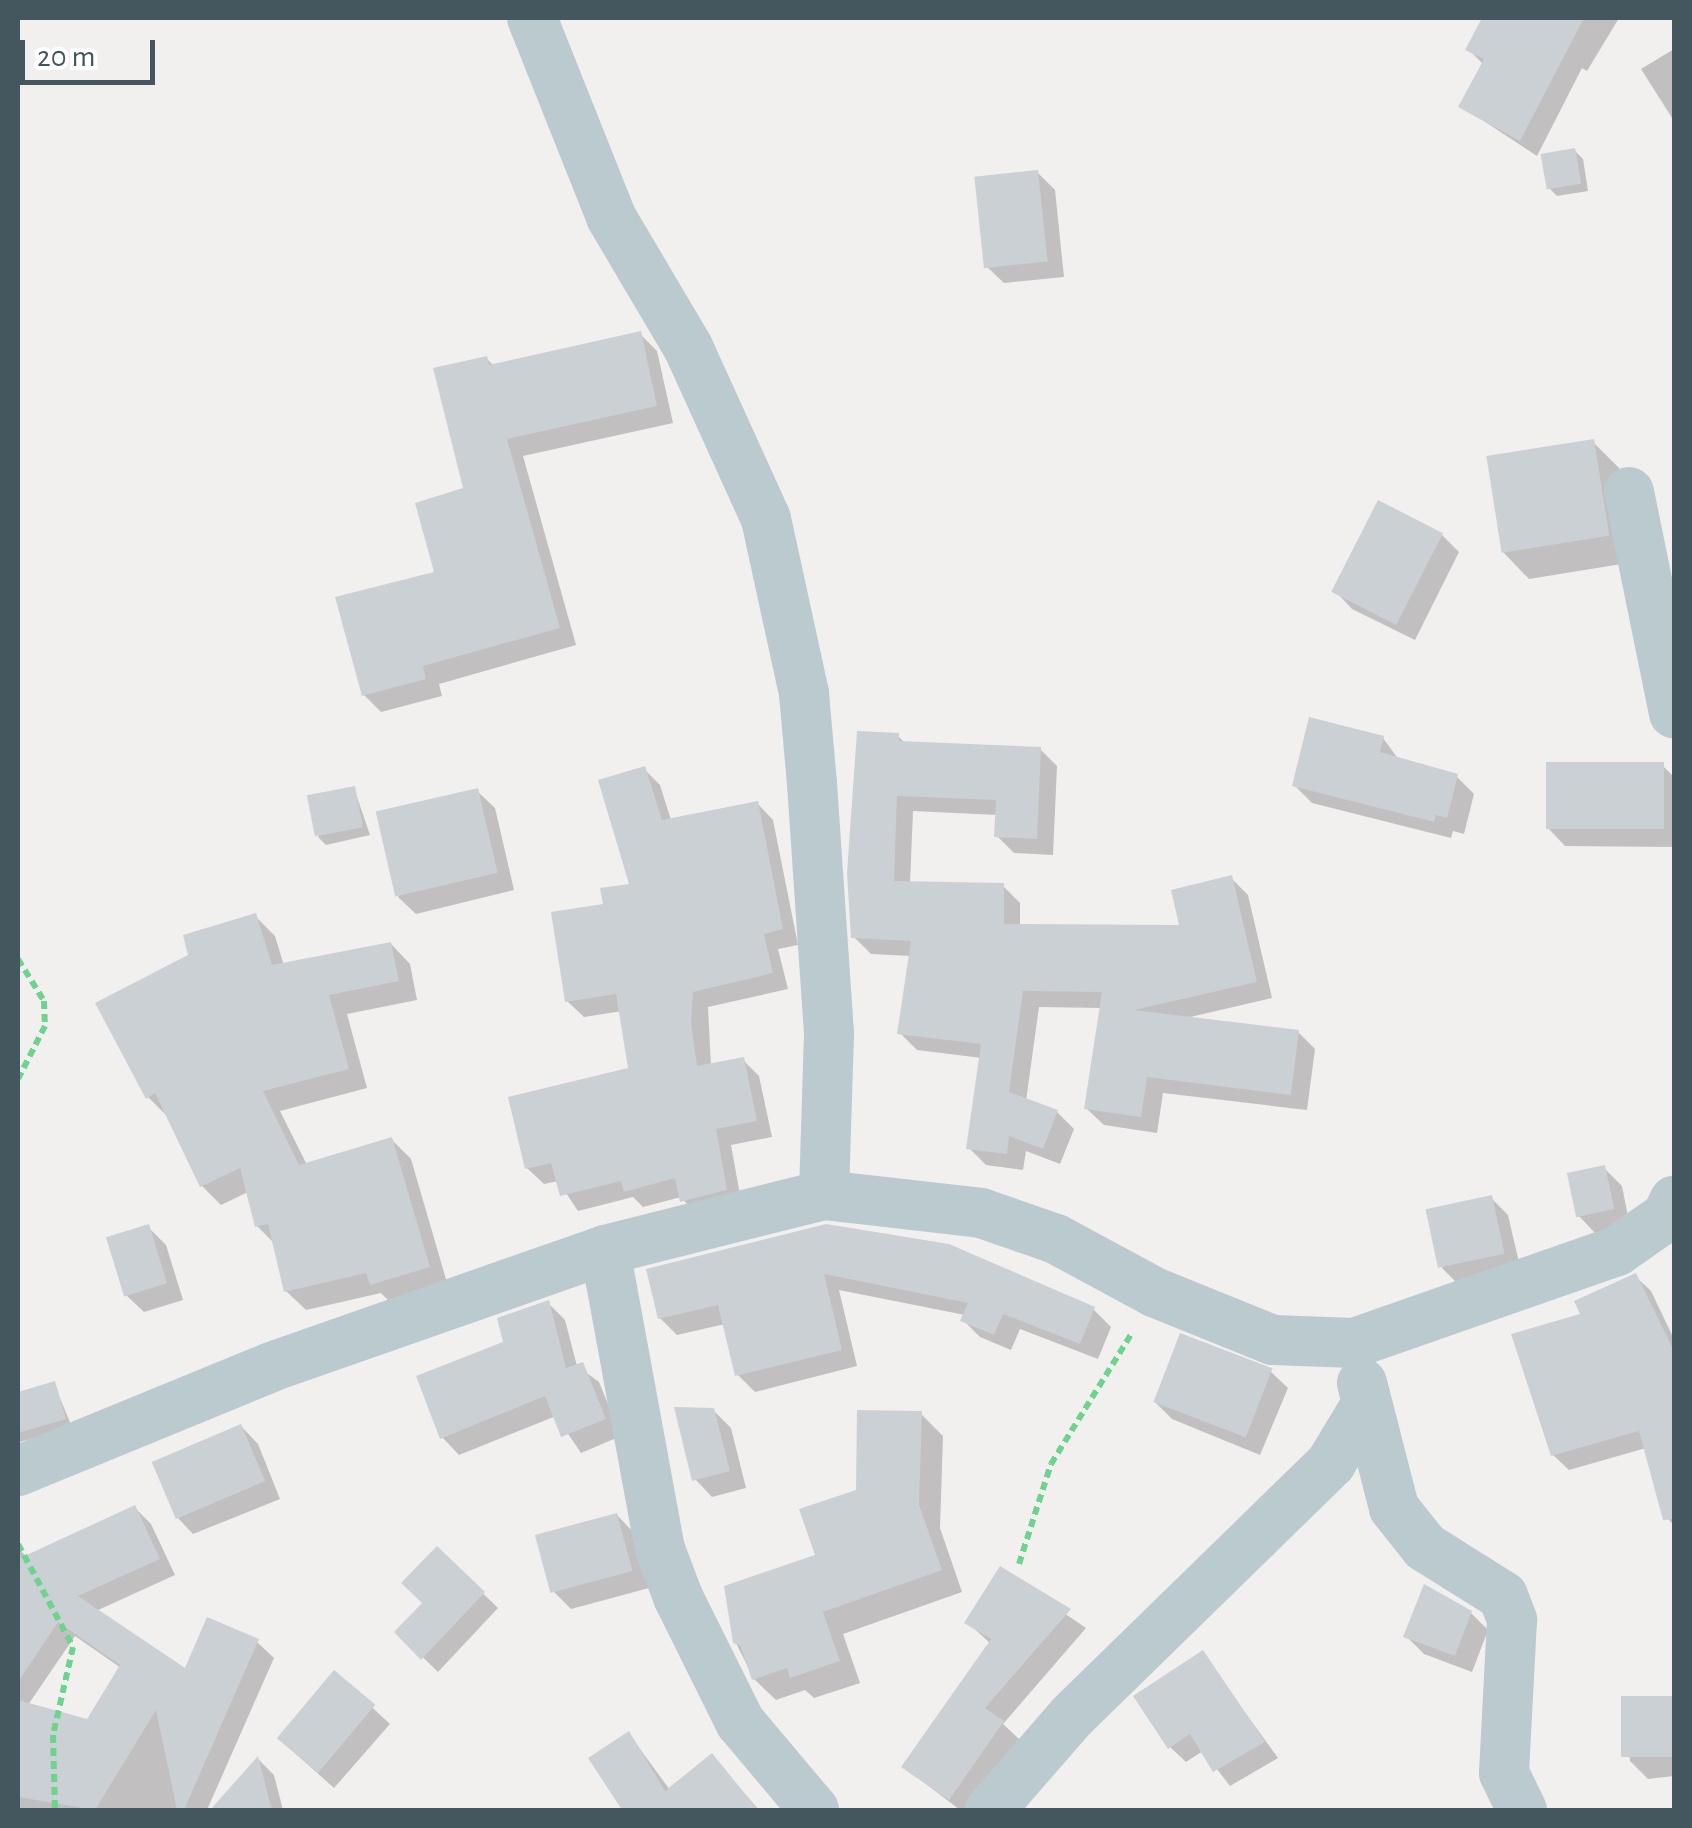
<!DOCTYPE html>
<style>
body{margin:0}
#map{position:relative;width:1692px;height:1828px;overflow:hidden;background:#f2efef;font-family:"Alegreya Sans",sans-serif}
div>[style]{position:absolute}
.shadow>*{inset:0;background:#0003}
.building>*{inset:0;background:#cad0d4;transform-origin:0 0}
.path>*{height:6px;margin-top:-3px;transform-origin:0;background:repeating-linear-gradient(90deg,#6fd390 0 8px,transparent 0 13px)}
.street>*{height:50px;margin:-25px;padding:0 25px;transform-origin:25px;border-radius:25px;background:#bbcacf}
span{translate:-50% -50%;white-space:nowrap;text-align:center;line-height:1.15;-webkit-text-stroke:10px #fff;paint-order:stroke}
.frame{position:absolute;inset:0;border:20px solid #45575e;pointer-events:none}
.scale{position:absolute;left:20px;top:40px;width:135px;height:45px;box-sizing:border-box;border:5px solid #45575e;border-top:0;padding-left:12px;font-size:30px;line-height:35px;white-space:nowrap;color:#45575e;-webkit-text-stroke:8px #fff;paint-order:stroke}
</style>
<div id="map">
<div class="shadow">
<div style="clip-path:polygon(1484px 18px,1619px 18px,1587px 71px,1582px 68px,1537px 156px,1461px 106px,1484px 65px,1468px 49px)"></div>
<div style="clip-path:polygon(1674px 49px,1674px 121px,1641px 69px)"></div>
<div style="clip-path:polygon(1575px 151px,1583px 159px,1588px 191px,1557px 196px,1549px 188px)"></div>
<div style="clip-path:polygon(1038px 173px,1055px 190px,1064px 277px,1004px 283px,986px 266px)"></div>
<div style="clip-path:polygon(640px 334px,657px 351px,673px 423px,523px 456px,576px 645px,439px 684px,442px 696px,381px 712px,364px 695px,437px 574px,466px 489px,486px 358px,494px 366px)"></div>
<div style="clip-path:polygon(1593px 442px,1619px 468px,1634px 562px,1529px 579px,1503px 552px)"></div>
<div style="clip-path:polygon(1442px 535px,1459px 552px,1415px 640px,1352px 609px,1335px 591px)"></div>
<div style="clip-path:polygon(898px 736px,906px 744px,1040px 749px,1057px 766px,1053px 855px,1014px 853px,997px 836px,998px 815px,913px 811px,910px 884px,1003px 886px,1020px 903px,1020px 927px,1182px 928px,1231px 878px,1248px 895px,1272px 998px,1186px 1018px,1298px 1032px,1315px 1049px,1307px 1110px,1163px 1093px,1157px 1133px,1104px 1125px,1087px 1109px,1102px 1008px,1039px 1007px,1026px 1101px,1057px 1112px,1074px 1129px,1060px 1164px,1026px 1151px,1023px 1170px,986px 1165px,969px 1148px,982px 1058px,917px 1050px,900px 1033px,911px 956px,871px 954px,854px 937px)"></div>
<div style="clip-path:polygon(1383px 738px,1399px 760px,1456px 776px,1474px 794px,1464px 834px,1453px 831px,1451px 838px,1312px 803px,1294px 785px)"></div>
<div style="clip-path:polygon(1663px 766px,1674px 777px,1674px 847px,1565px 846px,1548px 828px)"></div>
<div style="clip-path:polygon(644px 769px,660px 785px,671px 820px,757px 803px,773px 820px,798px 945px,778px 949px,788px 989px,708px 1007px,711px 1066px,743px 1060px,759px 1076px,772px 1137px,731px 1145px,742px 1206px,698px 1217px,681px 1197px,643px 1207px,633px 1197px,578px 1211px,558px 1181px,544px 1184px,527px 1168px,630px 1070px,622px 1011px,584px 1017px,567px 1001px,606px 906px,633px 886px)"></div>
<div style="clip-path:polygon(354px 788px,370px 835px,326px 845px,318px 837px)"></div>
<div style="clip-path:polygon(477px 791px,495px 808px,514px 890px,416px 914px,398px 897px)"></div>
<div style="clip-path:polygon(255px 916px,275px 936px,284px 966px,391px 944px,410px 964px,417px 1000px,347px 1014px,367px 1088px,280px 1111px,307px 1165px,391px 1139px,411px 1159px,448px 1286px,391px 1303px,381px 1293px,306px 1310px,286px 1291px,275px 1244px,257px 1226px,248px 1192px,221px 1205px,202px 1186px,167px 1116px,148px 1097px,191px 956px)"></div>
<div style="clip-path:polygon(1604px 1168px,1622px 1186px,1630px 1226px,1595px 1233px,1578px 1215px)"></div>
<div style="clip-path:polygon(1491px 1198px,1508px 1215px,1521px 1271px,1459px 1285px,1442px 1268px)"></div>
<div style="clip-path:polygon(148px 1227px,166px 1245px,183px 1300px,144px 1312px,126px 1295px)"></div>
<div style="clip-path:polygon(826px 1227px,1094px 1310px,1111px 1327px,1098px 1359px,1020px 1329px,1011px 1350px,980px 1337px,963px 1320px,965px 1315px,839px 1290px,857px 1366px,755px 1392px,738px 1375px,725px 1324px,677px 1335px,660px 1318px)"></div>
<div style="clip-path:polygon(1635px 1276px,1651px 1291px,1674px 1339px,1674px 1525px,1664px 1515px,1646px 1448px,1569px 1470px,1553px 1455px,1584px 1315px)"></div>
<div style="clip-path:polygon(548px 1303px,565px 1320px,577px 1366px,599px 1382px,621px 1436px,581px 1453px,556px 1416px,459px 1455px,442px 1437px,506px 1344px)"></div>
<div style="clip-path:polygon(1270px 1371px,1288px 1388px,1260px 1455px,1172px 1419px,1155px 1402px)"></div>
<div style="clip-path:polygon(54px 1384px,72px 1427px,20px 1442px,18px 1395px)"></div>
<div style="clip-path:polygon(713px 1410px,731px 1428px,746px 1488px,712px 1497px,695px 1479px)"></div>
<div style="clip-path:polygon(921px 1414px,943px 1436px,940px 1528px,962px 1592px,843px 1634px,860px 1683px,814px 1698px,805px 1690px,776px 1700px,754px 1679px,735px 1641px,818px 1557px,858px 1492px)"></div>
<div style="clip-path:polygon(241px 1426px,258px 1444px,280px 1499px,193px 1534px,176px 1516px)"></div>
<div style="clip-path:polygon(evenodd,135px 1508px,151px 1524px,175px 1575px,96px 1611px,186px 1671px,257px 1642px,274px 1658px,207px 1810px,18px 1810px,18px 1548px,27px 1557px,135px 1508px,75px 1636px,121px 1668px,88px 1722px,28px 1705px,75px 1636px)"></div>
<div style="clip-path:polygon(617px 1515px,634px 1533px,649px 1588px,571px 1609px,553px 1591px)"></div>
<div style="clip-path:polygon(437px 1549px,498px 1608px,438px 1672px,397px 1632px,425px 1603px)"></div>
<div style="clip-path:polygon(1001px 1570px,1086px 1628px,1003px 1724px,1020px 1740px,971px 1810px,960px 1810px,904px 1767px,991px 1644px,968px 1623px)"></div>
<div style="clip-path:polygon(1471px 1613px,1488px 1630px,1472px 1672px,1424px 1654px,1406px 1636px)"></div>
<div style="clip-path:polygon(1202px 1653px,1278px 1758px,1230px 1786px,1203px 1751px,1186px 1762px,1170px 1747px)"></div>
<div style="clip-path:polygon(335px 1673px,390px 1724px,334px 1788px,296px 1754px)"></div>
<div style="clip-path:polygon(1674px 1699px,1674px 1776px,1648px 1779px,1630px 1761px,1624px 1704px)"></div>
<div style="clip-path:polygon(629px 1734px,670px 1790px,712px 1756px,759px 1810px,625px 1810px,591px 1759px)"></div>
<div style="clip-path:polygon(258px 1759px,274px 1775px,283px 1810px,213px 1810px)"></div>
</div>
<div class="building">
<div style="clip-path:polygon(1482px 18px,1584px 18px,1520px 141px,1458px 107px,1484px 59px,1465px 50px)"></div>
<div style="left:1575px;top:148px;width:36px;height:35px;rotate:80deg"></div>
<div style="left:1038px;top:170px;width:92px;height:64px;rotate:84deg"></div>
<div style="clip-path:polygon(641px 331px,657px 406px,507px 439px,560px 628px,423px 666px,426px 679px,362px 696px,335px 597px,434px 572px,415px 503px,463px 488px,433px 368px,487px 356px,489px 365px)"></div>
<div style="left:1594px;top:439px;width:98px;height:109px;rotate:81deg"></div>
<div style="left:1378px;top:500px;width:73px;height:103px;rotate:27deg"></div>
<div style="clip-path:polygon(1309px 717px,1384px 736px,1380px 752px,1458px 774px,1447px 818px,1436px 815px,1434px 822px,1292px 786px)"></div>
<div style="clip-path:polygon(857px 731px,899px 733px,899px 741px,1041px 747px,1037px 839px,994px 837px,996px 800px,897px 796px,894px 881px,1004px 883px,1004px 924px,1179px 925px,1171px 890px,1232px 875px,1257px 982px,1134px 1010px,1299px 1030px,1291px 1095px,1147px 1077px,1141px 1117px,1084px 1109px,1102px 992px,1023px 991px,1009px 1092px,1058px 1110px,1043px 1149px,1009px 1136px,1007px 1154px,966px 1149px,981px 1044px,897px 1034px,911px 941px,851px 938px,847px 873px)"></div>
<div style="left:1546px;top:762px;width:118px;height:67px"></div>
<div style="clip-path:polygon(645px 766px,662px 820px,758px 801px,783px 929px,764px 934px,773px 973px,693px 992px,691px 1023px,697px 1066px,744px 1057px,757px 1121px,716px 1129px,727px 1190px,680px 1202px,675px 1178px,624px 1192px,621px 1181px,560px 1196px,551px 1163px,525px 1169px,508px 1097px,628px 1068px,616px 994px,565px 1002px,551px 912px,603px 904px,600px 888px,629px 884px,598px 780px)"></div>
<div style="left:355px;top:786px;width:42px;height:49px;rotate:79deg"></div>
<div style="left:478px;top:788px;width:87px;height:105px;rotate:77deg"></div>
<div style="clip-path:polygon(256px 913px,272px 965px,391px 942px,399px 981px,329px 995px,349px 1069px,263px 1091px,299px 1165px,392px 1137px,430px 1267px,370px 1285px,366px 1273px,284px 1292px,268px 1224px,255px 1227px,240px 1168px,200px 1187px,155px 1093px,146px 1099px,95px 1003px,188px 955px,183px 935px)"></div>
<div style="left:1605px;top:1165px;width:45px;height:39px;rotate:78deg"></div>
<div style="left:1492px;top:1195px;width:60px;height:68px;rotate:78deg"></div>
<div style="left:149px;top:1224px;width:62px;height:45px;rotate:73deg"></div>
<div style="clip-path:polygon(826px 1224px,949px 1244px,1095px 1307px,1080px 1344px,1003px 1314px,994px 1335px,960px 1321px,968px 1303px,824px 1274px,842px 1350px,735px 1376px,718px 1305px,658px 1319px,646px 1269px)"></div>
<div style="clip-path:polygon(1636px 1273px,1674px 1351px,1674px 1519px,1663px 1520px,1639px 1431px,1551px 1456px,1511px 1334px,1580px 1314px,1574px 1301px)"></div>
<div style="clip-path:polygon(549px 1300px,566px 1368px,583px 1362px,606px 1419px,561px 1437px,545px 1396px,440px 1439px,416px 1376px,503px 1342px,497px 1318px)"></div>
<div style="left:1180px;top:1333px;width:99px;height:74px;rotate:21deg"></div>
<div style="clip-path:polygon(55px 1381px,66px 1419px,18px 1433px,18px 1392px)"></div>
<div style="clip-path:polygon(674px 1407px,714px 1408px,730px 1471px,692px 1481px)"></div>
<div style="clip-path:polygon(857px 1410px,922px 1411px,919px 1505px,942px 1570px,823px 1612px,840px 1661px,790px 1678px,787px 1668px,752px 1680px,740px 1645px,733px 1643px,724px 1586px,815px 1555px,799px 1509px,856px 1490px)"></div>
<div style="left:241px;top:1424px;width:62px;height:97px;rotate:67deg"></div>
<div style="clip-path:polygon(135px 1505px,160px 1559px,78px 1596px,185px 1668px,207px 1617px,259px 1639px,184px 1810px,177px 1810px,156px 1710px,95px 1810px,18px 1797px,18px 1700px,87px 1719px,120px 1665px,58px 1622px,18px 1682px,18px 1559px)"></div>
<div style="left:617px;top:1513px;width:60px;height:85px;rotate:75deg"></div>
<div style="clip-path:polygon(437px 1546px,485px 1592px,421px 1660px,394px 1632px,422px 1603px,401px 1583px)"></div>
<div style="clip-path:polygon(1000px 1566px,1071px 1609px,985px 1708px,1004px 1721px,949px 1800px,901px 1767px,991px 1639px,964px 1623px)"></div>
<div style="clip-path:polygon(1424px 1584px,1472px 1611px,1455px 1656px,1403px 1637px)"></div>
<div style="clip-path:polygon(1203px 1650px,1265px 1742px,1213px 1772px,1190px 1734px,1168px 1749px,1133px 1696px)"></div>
<div style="left:334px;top:1670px;width:54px;height:89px;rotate:40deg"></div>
<div style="left:1674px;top:1696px;width:61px;height:53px;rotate:90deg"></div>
<div style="clip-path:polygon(629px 1731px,665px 1791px,712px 1753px,758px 1810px,622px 1810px,588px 1758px)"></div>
<div style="clip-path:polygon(258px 1756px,272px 1810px,210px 1810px)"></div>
</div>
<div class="path">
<div style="left:18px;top:959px;width:49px;rotate:58.2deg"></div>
<div style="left:44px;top:1001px;width:25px;rotate:88deg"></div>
<div style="left:45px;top:1026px;width:59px;rotate:117deg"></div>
<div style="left:18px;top:1544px;width:117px;rotate:61.9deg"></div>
<div style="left:73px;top:1647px;width:90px;rotate:102.8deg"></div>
<div style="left:53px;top:1735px;width:75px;rotate:88.5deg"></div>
<div style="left:1019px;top:1564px;width:105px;rotate:-72.3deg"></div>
<div style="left:1051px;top:1464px;width:154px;rotate:-58.3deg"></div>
</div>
<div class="street">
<div style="left:532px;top:18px;width:214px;rotate:68.3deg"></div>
<div style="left:611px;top:217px;width:151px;rotate:59.4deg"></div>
<div style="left:688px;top:347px;width:189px;rotate:65.6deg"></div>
<div style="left:766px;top:519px;width:179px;rotate:77.7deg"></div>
<div style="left:804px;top:694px;width:90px;rotate:84.9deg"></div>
<div style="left:812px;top:784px;width:251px;rotate:86.1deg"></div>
<div style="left:829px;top:1034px;width:161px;rotate:91.8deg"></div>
<div style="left:1629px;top:492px;width:226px;rotate:78.5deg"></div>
<div style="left:605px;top:1250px;width:304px;rotate:79.6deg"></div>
<div style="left:660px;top:1549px;width:51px;rotate:69.4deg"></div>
<div style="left:678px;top:1597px;width:140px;rotate:63.6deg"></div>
<div style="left:740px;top:1722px;width:115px;rotate:49.9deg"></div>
<div style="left:1362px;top:1383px;width:129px;rotate:75.6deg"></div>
<div style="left:1394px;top:1508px;width:50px;rotate:51.5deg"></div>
<div style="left:1425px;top:1547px;width:92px;rotate:32.1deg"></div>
<div style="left:1503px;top:1596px;width:26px;rotate:69deg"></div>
<div style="left:1512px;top:1620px;width:153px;rotate:93deg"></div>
<div style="left:1504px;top:1773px;width:41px;rotate:64.1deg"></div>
<div style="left:18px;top:1471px;width:274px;rotate:-22.3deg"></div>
<div style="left:271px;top:1367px;width:354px;rotate:-19.3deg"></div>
<div style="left:605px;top:1250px;width:226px;rotate:-14.1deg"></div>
<div style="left:824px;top:1195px;width:158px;rotate:6.5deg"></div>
<div style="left:981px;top:1213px;width:79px;rotate:19.1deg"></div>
<div style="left:1056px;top:1239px;width:111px;rotate:28.4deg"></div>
<div style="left:1154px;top:1292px;width:128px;rotate:22deg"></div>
<div style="left:1273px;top:1340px;width:81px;rotate:2.1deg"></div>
<div style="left:1354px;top:1343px;width:279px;rotate:-19.3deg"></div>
<div style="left:1617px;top:1251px;width:61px;rotate:-35deg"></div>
<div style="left:1667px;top:1216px;width:17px;rotate:-65deg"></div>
<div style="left:990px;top:1810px;width:126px;rotate:-48.9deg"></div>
<div style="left:1073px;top:1715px;width:361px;rotate:-44.3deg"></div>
<div style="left:1331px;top:1463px;width:68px;rotate:-58.9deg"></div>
</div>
<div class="frame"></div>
<div class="scale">20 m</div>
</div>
